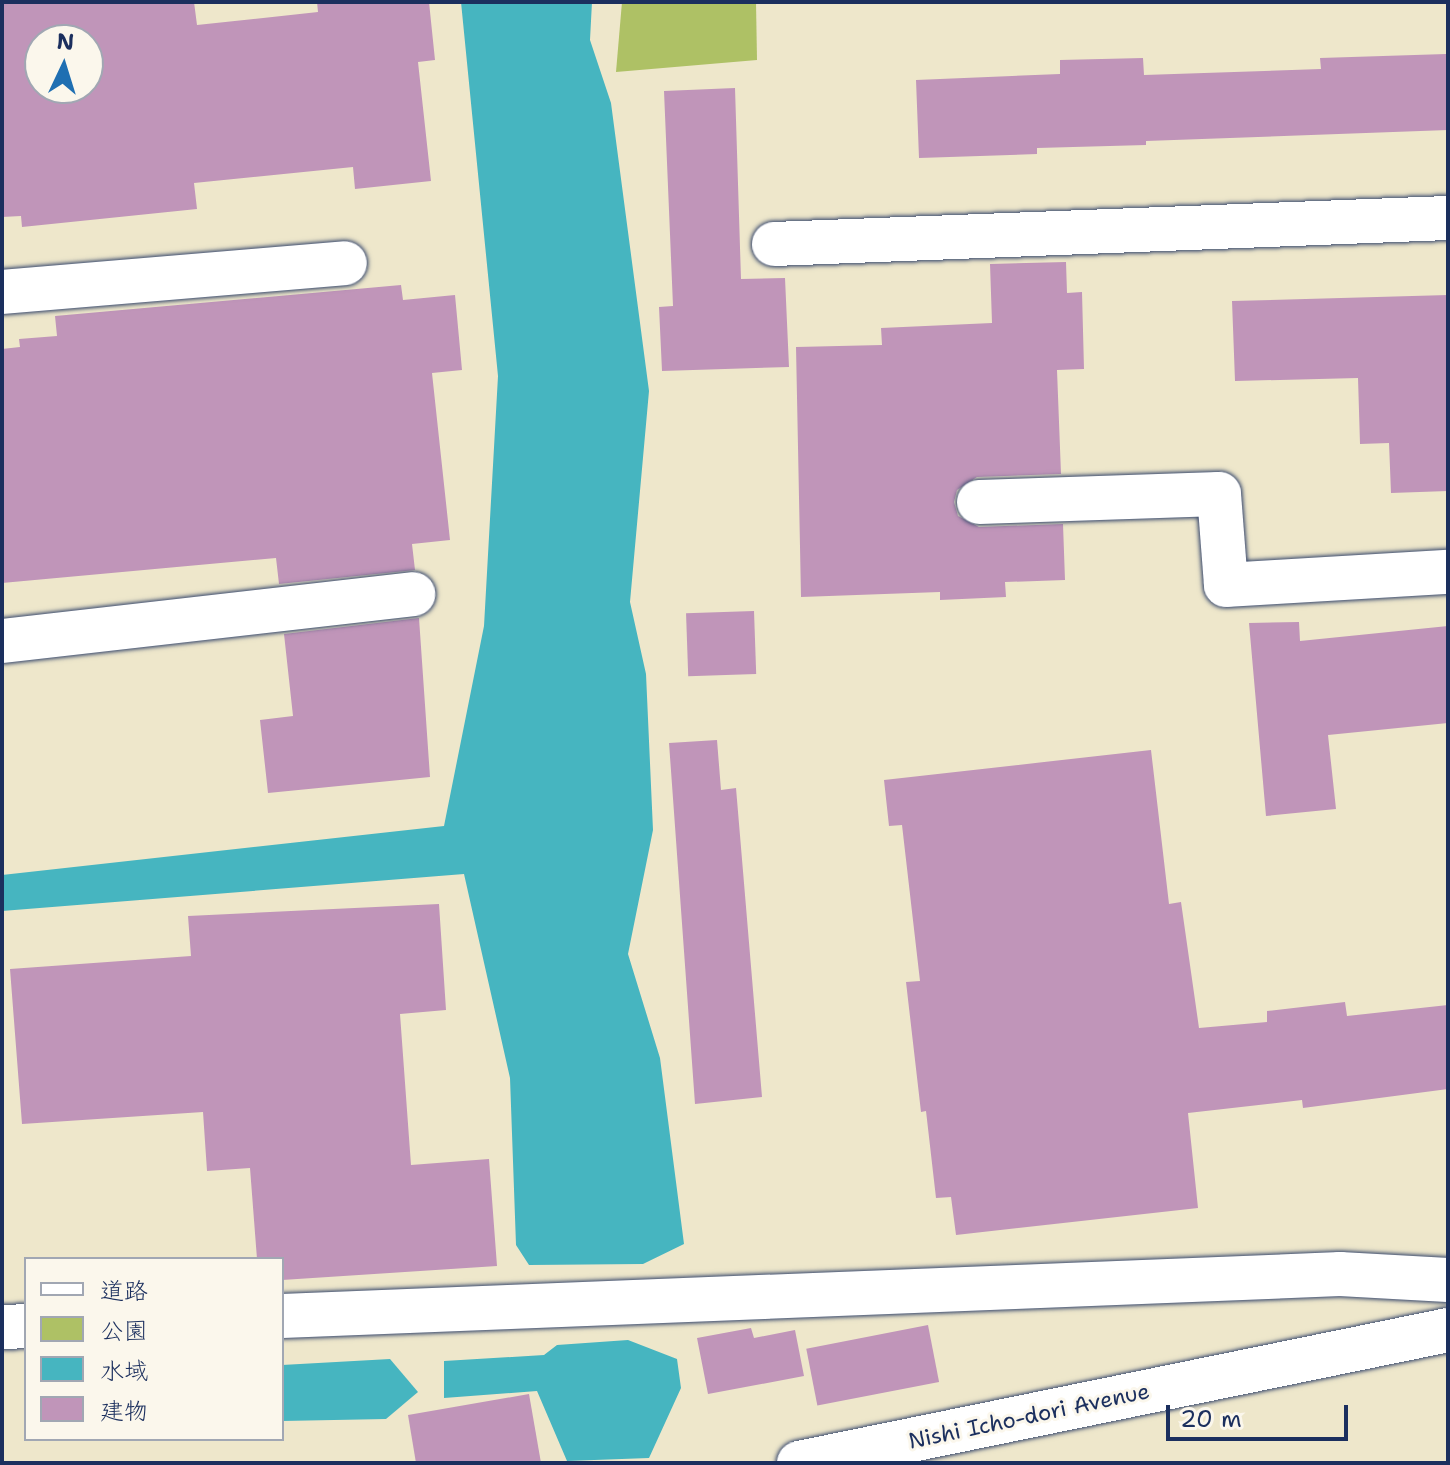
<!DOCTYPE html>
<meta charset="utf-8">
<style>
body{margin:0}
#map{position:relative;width:1450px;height:1465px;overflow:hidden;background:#eee7cb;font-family:"Shantell Sans","Klee One",sans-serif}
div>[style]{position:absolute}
.green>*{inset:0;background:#aec165}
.water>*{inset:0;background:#46b5c0}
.building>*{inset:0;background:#c095b9;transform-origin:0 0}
.roads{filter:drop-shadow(0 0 2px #3b4b6e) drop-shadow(0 0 2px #3b4b6e)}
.minor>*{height:44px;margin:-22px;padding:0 22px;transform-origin:22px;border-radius:22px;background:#fff}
.trunk>*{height:44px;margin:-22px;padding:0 22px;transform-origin:22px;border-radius:22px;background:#fff}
span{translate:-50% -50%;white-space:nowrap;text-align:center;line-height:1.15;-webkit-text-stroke:6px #fbf7ec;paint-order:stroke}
.street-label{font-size:22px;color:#1b2f5e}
.frame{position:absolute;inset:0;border:4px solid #1b2f5e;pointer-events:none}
.legend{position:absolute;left:24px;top:1257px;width:260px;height:184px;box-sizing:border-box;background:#fbf7ec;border:2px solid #a1a7b3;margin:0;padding:10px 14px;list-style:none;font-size:24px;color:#1b2f5e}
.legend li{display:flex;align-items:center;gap:16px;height:40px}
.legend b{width:40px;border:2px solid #a1a7b3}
.north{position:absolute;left:24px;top:24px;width:80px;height:80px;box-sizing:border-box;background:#fbf7ec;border:2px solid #a1a7b3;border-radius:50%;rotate:4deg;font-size:22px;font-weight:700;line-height:32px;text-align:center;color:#1b2f5e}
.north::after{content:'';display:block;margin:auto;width:28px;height:36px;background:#1f6fb2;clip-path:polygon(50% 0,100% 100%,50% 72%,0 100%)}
.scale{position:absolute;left:1166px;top:1405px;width:182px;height:36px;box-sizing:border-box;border:4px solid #1b2f5e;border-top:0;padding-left:10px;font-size:24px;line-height:28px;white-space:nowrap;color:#1b2f5e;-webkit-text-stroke:6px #fbf7ec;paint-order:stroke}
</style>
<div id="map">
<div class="green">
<div style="clip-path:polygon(622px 2px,756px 2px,757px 60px,616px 72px)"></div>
</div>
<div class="water">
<div style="clip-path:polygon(461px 2px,592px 2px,590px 40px,611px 103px,649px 391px,630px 602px,646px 674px,653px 830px,628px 954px,660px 1058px,684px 1244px,643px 1264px,529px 1265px,516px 1245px,510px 1078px,464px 874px,2px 911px,2px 875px,444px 826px,484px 626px,498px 376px)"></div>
<div style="clip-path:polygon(628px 1340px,677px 1359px,681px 1388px,649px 1458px,567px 1461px,537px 1391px,444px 1398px,444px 1361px,544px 1355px,557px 1345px)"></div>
<div style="clip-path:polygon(390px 1359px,418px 1392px,386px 1419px,282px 1421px,282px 1365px)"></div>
</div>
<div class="building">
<div style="clip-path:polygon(evenodd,2px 2px,194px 2px,197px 25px,318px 12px,317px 2px,429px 2px,435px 60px,418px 62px,431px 181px,355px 189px,353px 167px,194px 183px,197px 209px,22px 227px,21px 216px,2px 217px,2px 2px,40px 40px,88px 40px,88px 88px,40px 88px,40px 40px)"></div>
<div style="clip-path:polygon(1446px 54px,1448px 130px,1146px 141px,1146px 145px,1037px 148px,1037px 154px,919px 158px,916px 80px,1060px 74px,1060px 60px,1143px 58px,1144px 75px,1321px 69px,1320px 58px)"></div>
<div style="clip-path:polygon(735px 88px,741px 279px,785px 278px,789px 367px,662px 371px,659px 307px,673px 306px,664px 91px)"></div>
<div style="clip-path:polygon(1066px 262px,1067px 293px,1082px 292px,1084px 369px,1057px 370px,1061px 474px,977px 477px,957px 490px,954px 502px,958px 516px,979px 527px,1063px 524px,1065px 580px,1005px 582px,1006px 597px,940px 600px,940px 592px,801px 597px,796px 347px,882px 345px,881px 328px,992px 323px,990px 264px)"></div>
<div style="clip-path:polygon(401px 285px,403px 300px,455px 295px,462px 370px,432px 373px,450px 540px,412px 544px,415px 570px,279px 584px,276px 558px,2px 583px,2px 349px,20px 347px,19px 339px,57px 336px,55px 316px)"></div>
<div style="clip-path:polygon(1448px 295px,1448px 491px,1391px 493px,1389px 443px,1360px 444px,1358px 378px,1235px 381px,1232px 301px)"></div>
<div style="left:754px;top:611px;width:63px;height:68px;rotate:88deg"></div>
<div style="clip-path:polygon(419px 618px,430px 777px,268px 793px,260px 720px,293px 716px,284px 634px)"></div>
<div style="clip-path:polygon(1299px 622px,1300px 641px,1448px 626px,1448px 723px,1328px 735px,1336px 809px,1266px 816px,1249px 623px)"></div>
<div style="clip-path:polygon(717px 740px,721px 790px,736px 788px,762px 1097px,695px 1104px,669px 743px)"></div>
<div style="clip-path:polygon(1151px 750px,1169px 904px,1181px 902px,1199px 1028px,1267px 1022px,1267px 1011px,1345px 1002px,1347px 1016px,1448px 1005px,1448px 1089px,1303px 1108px,1302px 1100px,1188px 1113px,1198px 1208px,956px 1235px,951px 1197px,936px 1198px,926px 1111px,921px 1112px,906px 982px,920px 981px,902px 825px,889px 826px,884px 780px)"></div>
<div style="clip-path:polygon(439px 904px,446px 1010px,400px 1014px,411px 1165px,489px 1159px,497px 1266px,282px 1280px,282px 1259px,257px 1259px,250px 1168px,207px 1171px,203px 1112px,22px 1124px,10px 969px,191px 956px,188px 916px)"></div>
<div style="left:928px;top:1325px;width:58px;height:124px;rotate:79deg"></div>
<div style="clip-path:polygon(751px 1328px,754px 1338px,795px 1330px,804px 1376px,708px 1394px,697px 1338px)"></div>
<div style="clip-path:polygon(529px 1394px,541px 1463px,416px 1463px,408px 1415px)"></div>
</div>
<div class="roads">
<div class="minor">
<div style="left:774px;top:244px;width:675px;rotate:-2.21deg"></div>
<div style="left:2px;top:292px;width:344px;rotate:-4.8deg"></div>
<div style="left:979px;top:502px;width:240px;rotate:-1.9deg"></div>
<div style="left:1219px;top:494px;width:91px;rotate:85.6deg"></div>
<div style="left:1226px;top:585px;width:222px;rotate:-3.4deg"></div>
<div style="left:2px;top:641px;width:414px;rotate:-6.5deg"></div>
<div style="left:282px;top:1316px;width:1059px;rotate:-2.27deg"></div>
<div style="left:1340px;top:1274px;width:108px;rotate:3.2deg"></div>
<div style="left:2px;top:1327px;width:24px;rotate:-2deg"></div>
</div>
<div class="trunk">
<div style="left:799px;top:1463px;width:662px;rotate:-11.58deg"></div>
</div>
</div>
<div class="street-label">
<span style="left:1029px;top:1416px;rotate:-12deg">Nishi Icho-dori Avenue</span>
</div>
<div class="frame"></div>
<ul class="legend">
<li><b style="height:10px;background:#fff"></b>道路</li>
<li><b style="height:22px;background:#aec165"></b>公園</li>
<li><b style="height:22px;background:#46b5c0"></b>水域</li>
<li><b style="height:22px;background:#c095b9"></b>建物</li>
</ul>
<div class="north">N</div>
<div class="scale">20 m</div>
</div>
